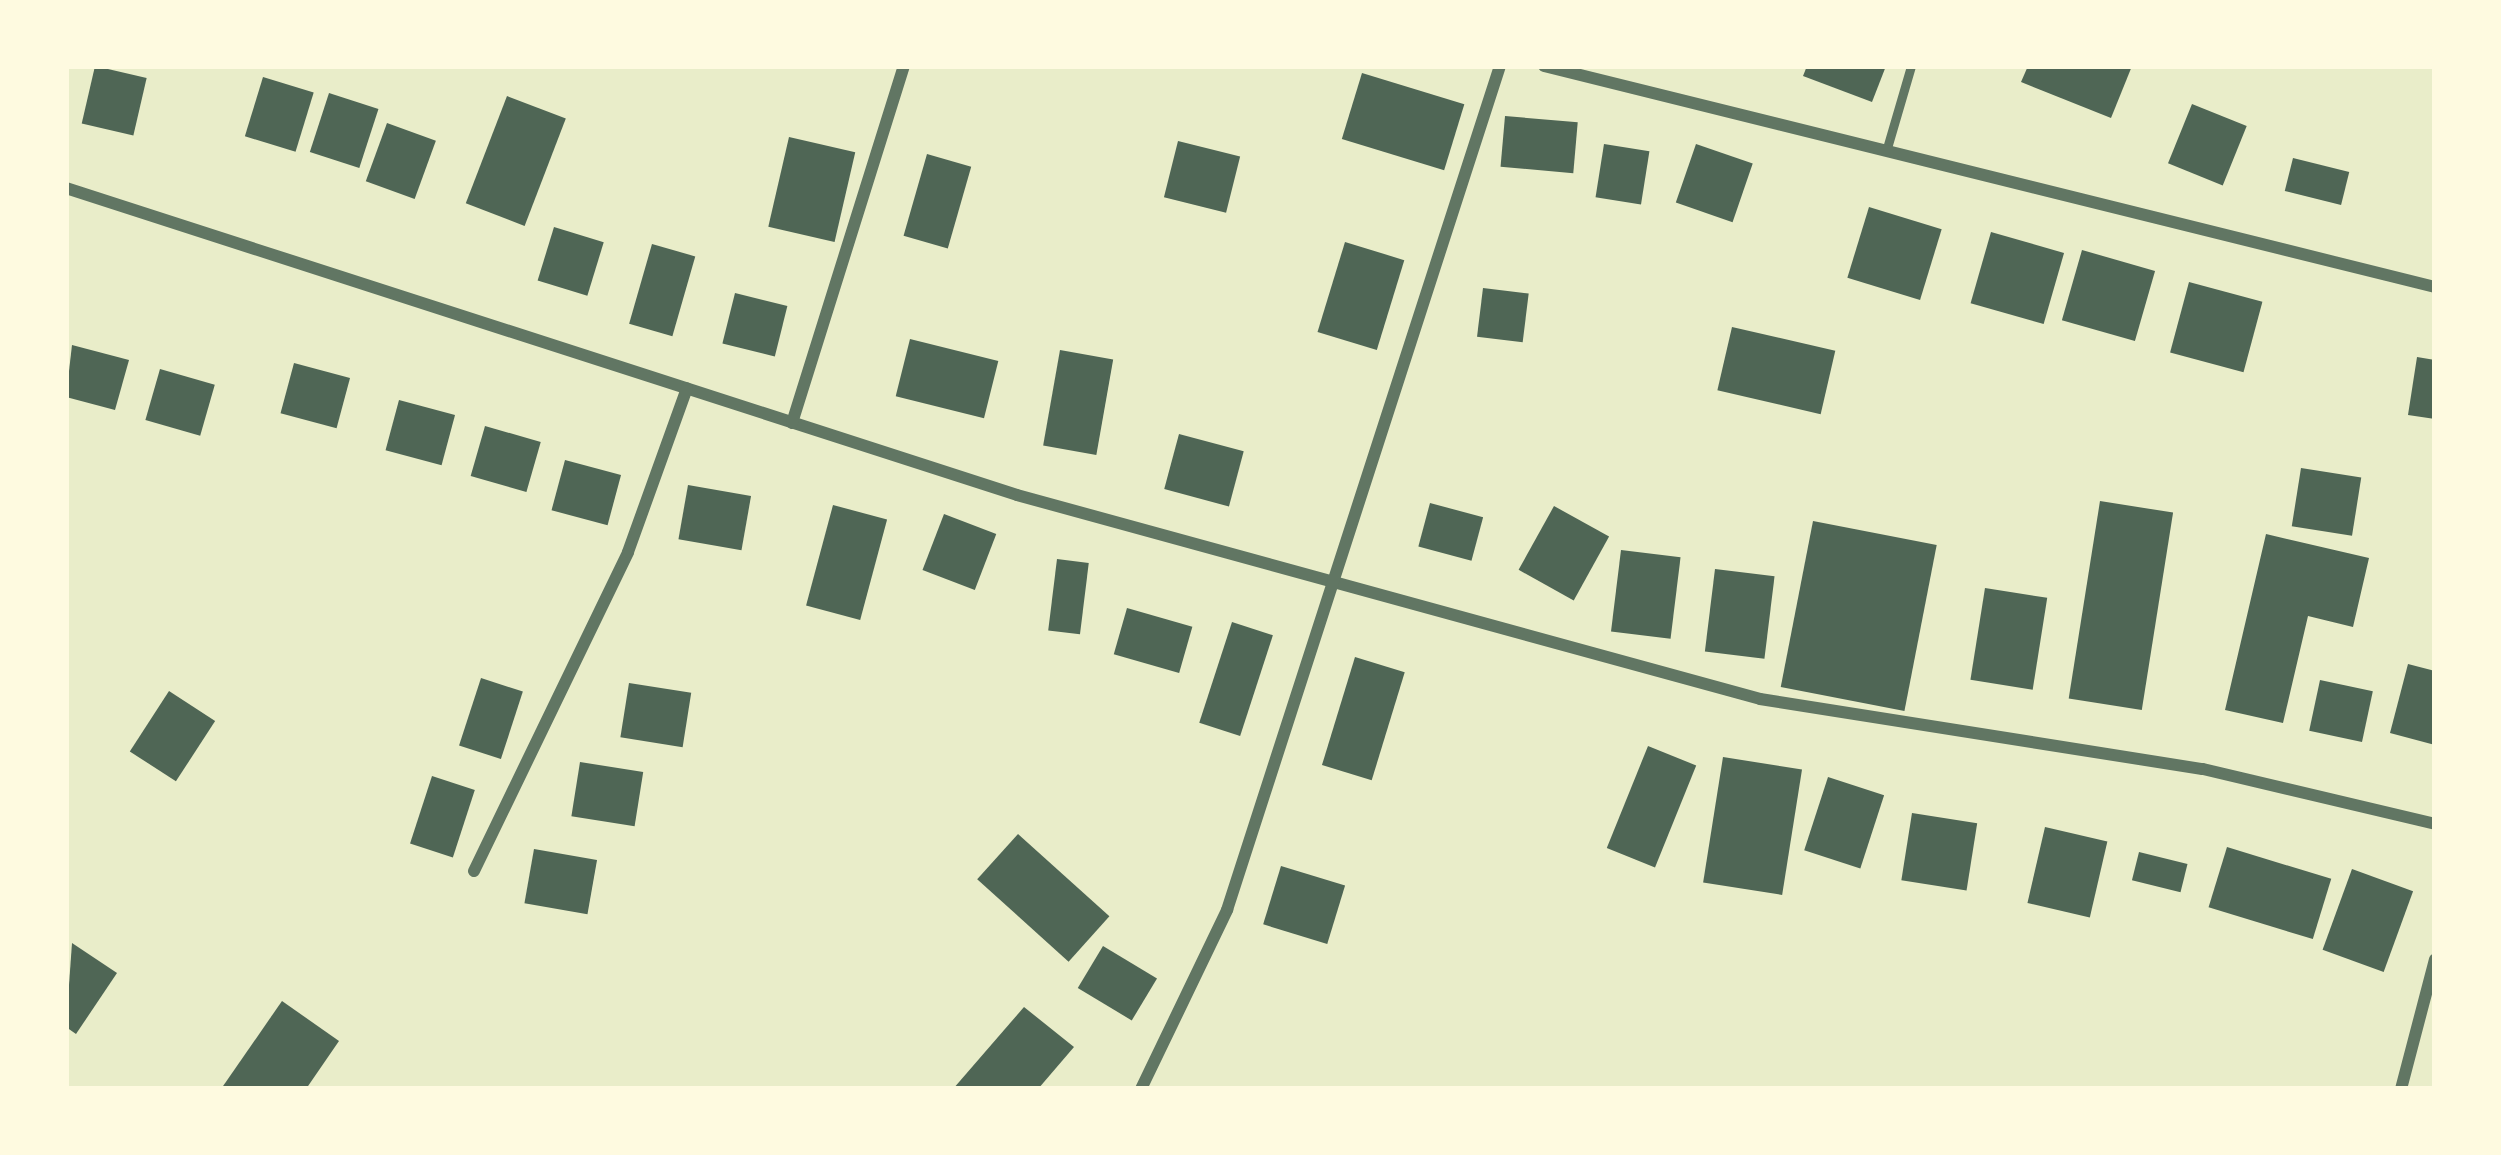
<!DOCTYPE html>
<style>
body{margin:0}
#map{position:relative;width:2501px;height:1155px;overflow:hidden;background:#e9edc9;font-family:Mulish,sans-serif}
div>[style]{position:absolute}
.building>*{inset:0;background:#4f6655;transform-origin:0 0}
.service>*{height:9px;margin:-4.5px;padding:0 4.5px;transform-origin:4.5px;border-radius:4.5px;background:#617663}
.minor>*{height:12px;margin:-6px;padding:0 6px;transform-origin:6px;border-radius:6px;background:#617663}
span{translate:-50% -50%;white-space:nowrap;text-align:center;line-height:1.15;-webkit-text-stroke:10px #fefae0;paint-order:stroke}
.frame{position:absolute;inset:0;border:69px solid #fefae0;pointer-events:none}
</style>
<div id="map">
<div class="building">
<div style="left:95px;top:66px;width:53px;height:59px;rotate:13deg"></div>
<div style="clip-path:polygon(1807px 66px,1886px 66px,1872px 102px,1803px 76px)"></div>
<div style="clip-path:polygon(2028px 66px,2132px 66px,2111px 118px,2021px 82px)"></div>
<div style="left:1362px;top:73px;width:107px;height:69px;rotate:17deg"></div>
<div style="left:263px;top:77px;width:53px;height:62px;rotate:17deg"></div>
<div style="left:329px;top:93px;width:52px;height:62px;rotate:18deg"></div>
<div style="left:507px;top:96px;width:63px;height:115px;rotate:21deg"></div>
<div style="left:2192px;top:104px;width:59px;height:64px;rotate:22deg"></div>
<div style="left:1505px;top:116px;width:73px;height:51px;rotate:5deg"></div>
<div style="left:387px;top:123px;width:52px;height:62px;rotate:20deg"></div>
<div style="left:789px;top:137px;width:68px;height:92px;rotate:13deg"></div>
<div style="left:1178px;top:141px;width:64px;height:58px;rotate:14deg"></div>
<div style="left:1604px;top:144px;width:46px;height:54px;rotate:9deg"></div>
<div style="left:1696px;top:144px;width:60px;height:62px;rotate:19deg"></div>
<div style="left:927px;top:154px;width:46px;height:85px;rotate:16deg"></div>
<div style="left:2293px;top:158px;width:58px;height:34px;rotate:14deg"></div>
<div style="left:1869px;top:207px;width:76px;height:74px;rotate:17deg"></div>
<div style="left:554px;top:227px;width:52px;height:56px;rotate:17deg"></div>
<div style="left:1991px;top:232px;width:76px;height:74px;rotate:16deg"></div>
<div style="left:1345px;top:242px;width:62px;height:94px;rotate:17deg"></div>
<div style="left:652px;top:244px;width:45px;height:83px;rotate:16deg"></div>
<div style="left:2082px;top:250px;width:76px;height:73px;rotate:16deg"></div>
<div style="left:2189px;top:282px;width:76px;height:73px;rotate:15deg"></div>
<div style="left:1483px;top:288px;width:46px;height:49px;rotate:7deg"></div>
<div style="left:735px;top:293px;width:54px;height:52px;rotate:14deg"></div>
<div style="left:1732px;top:327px;width:106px;height:65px;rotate:13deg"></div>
<div style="left:910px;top:339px;width:91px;height:59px;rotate:14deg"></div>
<div style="clip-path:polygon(72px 345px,129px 360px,115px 410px,66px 397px)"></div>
<div style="left:1060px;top:350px;width:54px;height:97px;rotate:10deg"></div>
<div style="clip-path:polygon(2417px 357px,2435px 360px,2435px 419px,2408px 415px)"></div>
<div style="left:294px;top:363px;width:58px;height:52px;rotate:15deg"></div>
<div style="left:160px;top:369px;width:57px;height:53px;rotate:16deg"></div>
<div style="left:399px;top:400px;width:58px;height:52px;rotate:15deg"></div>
<div style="left:485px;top:426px;width:58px;height:52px;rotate:16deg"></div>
<div style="left:1179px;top:434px;width:67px;height:57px;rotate:15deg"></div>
<div style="left:565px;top:460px;width:58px;height:52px;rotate:15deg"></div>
<div style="left:2301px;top:468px;width:61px;height:59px;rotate:9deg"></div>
<div style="left:688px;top:485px;width:64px;height:55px;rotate:10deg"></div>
<div style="left:2100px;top:501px;width:74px;height:200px;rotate:9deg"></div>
<div style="left:1430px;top:503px;width:55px;height:45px;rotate:15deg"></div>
<div style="left:833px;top:505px;width:56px;height:104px;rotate:15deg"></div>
<div style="left:1554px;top:506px;width:63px;height:73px;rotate:29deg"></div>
<div style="left:944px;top:514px;width:56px;height:60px;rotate:21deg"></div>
<div style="left:1813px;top:521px;width:126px;height:169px;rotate:11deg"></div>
<div style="clip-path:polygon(2266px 534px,2369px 558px,2353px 627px,2308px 616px,2283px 723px,2225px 710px)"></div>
<div style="left:1621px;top:550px;width:60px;height:82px;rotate:7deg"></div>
<div style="left:1057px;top:559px;width:32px;height:72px;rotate:7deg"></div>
<div style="left:1715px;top:569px;width:60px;height:83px;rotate:7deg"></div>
<div style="left:1985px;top:588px;width:63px;height:93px;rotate:9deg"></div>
<div style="left:1127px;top:608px;width:68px;height:48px;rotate:16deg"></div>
<div style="left:1232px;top:622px;width:43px;height:106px;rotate:18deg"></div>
<div style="left:1355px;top:657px;width:52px;height:113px;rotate:17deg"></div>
<div style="clip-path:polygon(2408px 664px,2435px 671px,2435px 745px,2390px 733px)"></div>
<div style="left:481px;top:678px;width:44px;height:71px;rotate:18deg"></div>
<div style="left:2320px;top:680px;width:54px;height:52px;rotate:12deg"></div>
<div style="left:629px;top:683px;width:63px;height:55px;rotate:9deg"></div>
<div style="left:169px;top:691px;width:55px;height:72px;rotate:33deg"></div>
<div style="left:1648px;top:746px;width:52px;height:110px;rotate:22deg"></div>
<div style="left:1723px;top:757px;width:80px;height:127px;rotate:9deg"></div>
<div style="left:580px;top:762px;width:64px;height:55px;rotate:9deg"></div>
<div style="left:432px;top:776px;width:45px;height:71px;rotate:18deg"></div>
<div style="left:1828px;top:777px;width:59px;height:77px;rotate:18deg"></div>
<div style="left:1912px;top:813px;width:66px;height:68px;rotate:9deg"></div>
<div style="left:2045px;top:827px;width:64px;height:78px;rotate:13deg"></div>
<div style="left:1018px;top:834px;width:123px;height:61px;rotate:42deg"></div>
<div style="left:2227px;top:847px;width:109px;height:63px;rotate:17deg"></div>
<div style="left:534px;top:849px;width:64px;height:55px;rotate:10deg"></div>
<div style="left:2139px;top:852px;width:50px;height:29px;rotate:14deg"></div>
<div style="left:1281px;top:866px;width:67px;height:61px;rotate:17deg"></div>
<div style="left:2352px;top:869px;width:65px;height:86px;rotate:20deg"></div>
<div style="clip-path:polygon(72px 943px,117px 973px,76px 1034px,66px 1027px)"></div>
<div style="left:1103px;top:946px;width:63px;height:49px;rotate:31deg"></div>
<div style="clip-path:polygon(282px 1001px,339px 1041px,306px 1089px,221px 1089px)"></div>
<div style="clip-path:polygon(1024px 1007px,1074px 1047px,1038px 1089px,953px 1089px)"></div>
</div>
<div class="service">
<div style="left:1887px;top:148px;width:85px;rotate:-73.7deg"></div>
</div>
<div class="minor">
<div style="left:1544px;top:66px;width:918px;rotate:13.93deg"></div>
<div style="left:66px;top:188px;width:999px;rotate:17.89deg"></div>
<div style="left:1017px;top:495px;width:770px;rotate:15.35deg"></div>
<div style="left:1760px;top:699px;width:448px;rotate:9deg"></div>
<div style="left:2203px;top:769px;width:238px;rotate:13.3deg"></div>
<div style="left:792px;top:423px;width:374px;rotate:-72.6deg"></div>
<div style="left:474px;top:871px;width:354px;rotate:-64.2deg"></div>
<div style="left:628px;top:552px;width:174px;rotate:-70.2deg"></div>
<div style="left:1141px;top:1089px;width:199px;rotate:-64.3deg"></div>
<div style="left:1227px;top:910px;width:887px;rotate:-72.08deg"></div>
<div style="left:2401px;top:1089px;width:134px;rotate:-75.3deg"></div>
</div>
<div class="frame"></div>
</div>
